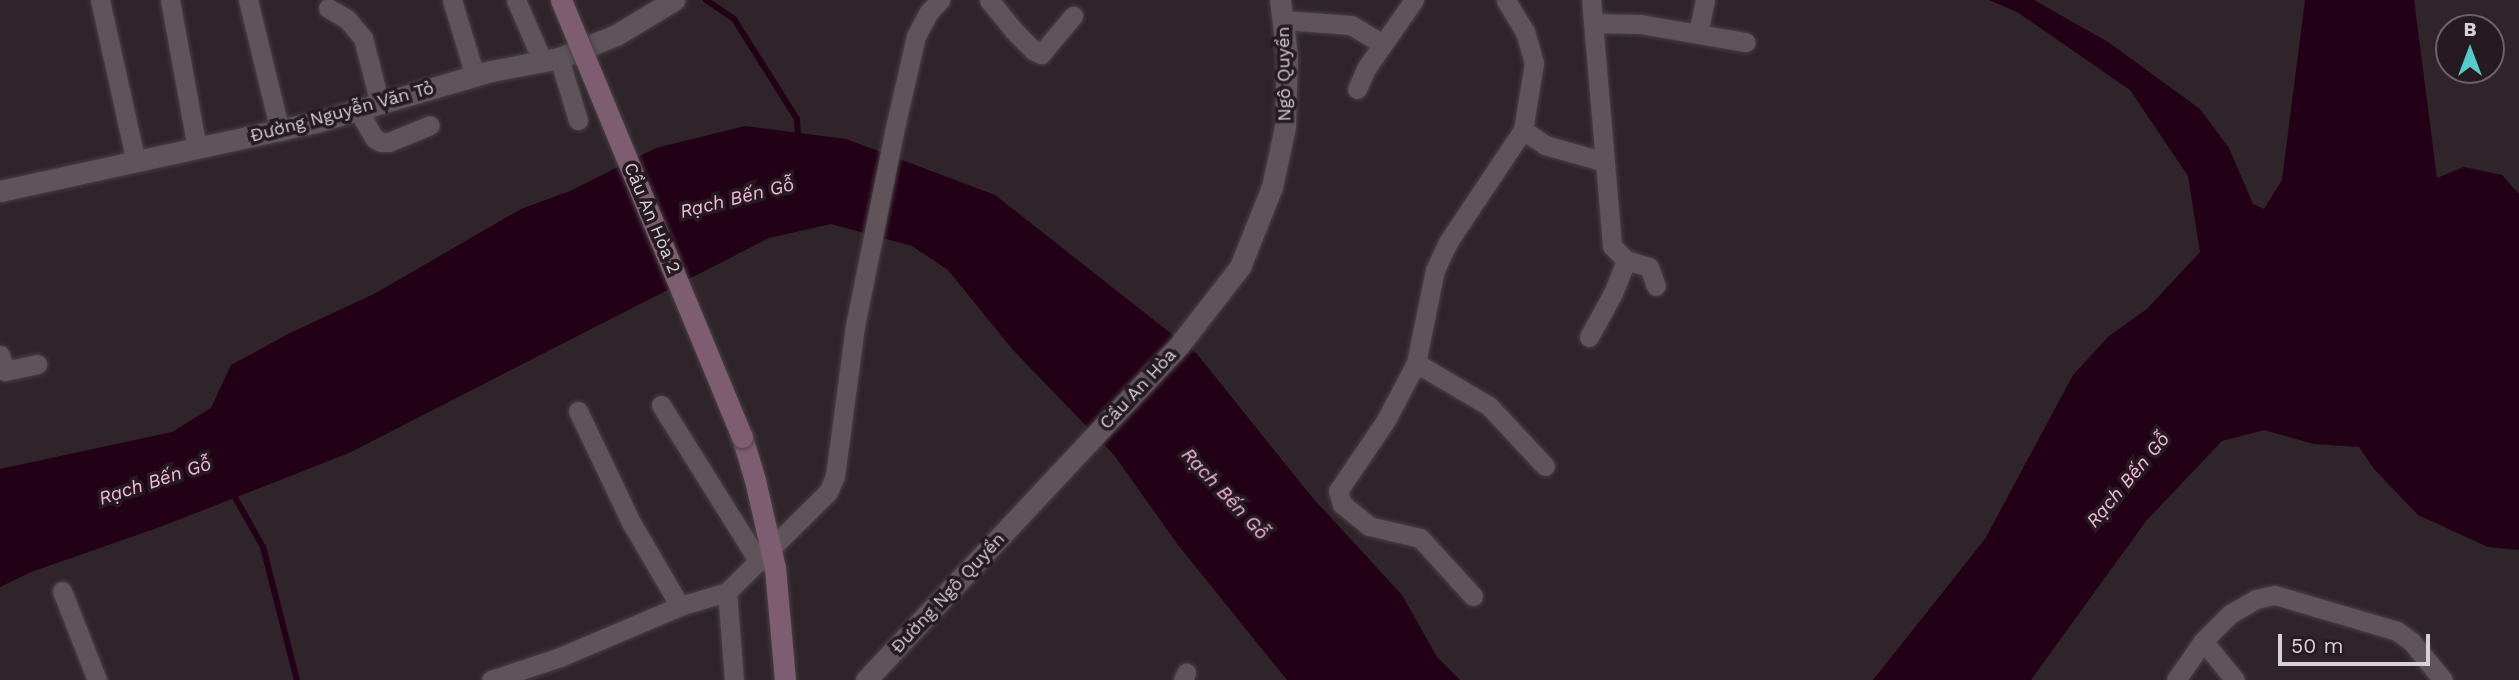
<!DOCTYPE html>
<meta charset="utf-8">
<style>
body{margin:0}
#map{position:relative;width:2519px;height:680px;overflow:hidden;background:#2e2429;font-family:"Work Sans",sans-serif}
div>[style]{position:absolute}
.water>*{inset:0;background:#220016}
.stream>*{height:6px;margin:-3px;padding:0 3px;transform-origin:3px;border-radius:3px;background:#220016}
.roads{filter:drop-shadow(0 0 2px #484045) drop-shadow(0 0 2px #484045)}
.minor>*{height:19px;margin:-9.5px;padding:0 9.5px;transform-origin:9.5px;border-radius:9.5px;background:#5f545a}
.tertiary>*{height:21px;margin:-10.5px;padding:0 10.5px;transform-origin:10.5px;border-radius:10.5px;background:#5f545a}
.secondary>*{height:21px;margin:-10.5px;padding:0 10.5px;transform-origin:10.5px;border-radius:10.5px;background:#7f5d71}
.bridges{filter:drop-shadow(0 0 2px #484045) drop-shadow(0 0 2px #484045)}
.secondary-bridge>*{height:21px;margin:-10.5px;padding:0 10.5px;transform-origin:10.5px;border-radius:10.5px;background:#7f5d71}
span{translate:-50% -50%;white-space:nowrap;text-align:center;line-height:1.15;-webkit-text-stroke:7px #241a20;paint-order:stroke}
.street-label{font-size:18px;color:#d8d1d5}
.water-label{font-size:19px;color:#f7badc;font-style:italic}
.north{position:absolute;left:2435px;top:14px;width:70px;height:70px;box-sizing:border-box;background:#241a20;border:2px solid #6c6368;border-radius:50%;rotate:0deg;font-size:19px;font-weight:700;line-height:28px;text-align:center;color:#d8d1d5}
.north::after{content:'';display:block;margin:auto;width:24px;height:32px;background:#52cdcc;clip-path:polygon(50% 0,100% 100%,50% 72%,0 100%)}
.scale{position:absolute;left:2278px;top:634px;width:152px;height:32px;box-sizing:border-box;border:4px solid #d8d1d5;border-top:0;padding-left:9px;font-size:21px;line-height:24px;white-space:nowrap;color:#d8d1d5;-webkit-text-stroke:5px #241a20;paint-order:stroke}
</style>
<div id="map">
<div class="water">
<div style="clip-path:polygon(1989px 0,2034px 0,2108px 42px,2200px 109px,2229px 148px,2253px 204px,2264px 209px,2282px 180px,2305px 0,2414px 0,2437px 178px,2464px 167px,2502px 175px,2519px 194px,2519px 550px,2488px 547px,2418px 515px,2374px 469px,2359px 447px,2314px 444px,2264px 430px,2222px 441px,2146px 521px,2031px 680px,1873px 680px,1985px 539px,2073px 375px,2109px 336px,2147px 309px,2200px 252px,2188px 176px,2130px 90px,2017px 12px)"></div>
<div style="clip-path:polygon(745px 126px,846px 139px,995px 195px,1197px 354px,1311px 496px,1402px 595px,1437px 657px,1460px 680px,1287px 680px,1178px 545px,1114px 455px,1013px 350px,948px 270px,912px 246px,831px 224px,769px 238px,349px 453px,160px 527px,31px 572px,0 587px,0 469px,172px 432px,211px 408px,231px 365px,290px 333px,374px 294px,521px 209px,570px 191px,656px 148px)"></div>
</div>
<div class="stream">
<div style="left:706px;top:0;width:34px;rotate:34deg"></div>
<div style="left:734px;top:19px;width:118px;rotate:57.8deg"></div>
<div style="left:797px;top:119px;width:21px;rotate:87deg"></div>
<div style="left:232px;top:492px;width:63px;rotate:60.6deg"></div>
<div style="left:263px;top:547px;width:137px;rotate:75.7deg"></div>
</div>
<div class="roads">
<div class="minor">
<div style="left:100px;top:0;width:166px;rotate:77.5deg"></div>
<div style="left:170px;top:0;width:151px;rotate:79.7deg"></div>
<div style="left:248px;top:0;width:135px;rotate:76.3deg"></div>
<div style="left:452px;top:0;width:79px;rotate:73.2deg"></div>
<div style="left:516px;top:0;width:65px;rotate:66.6deg"></div>
<div style="left:989px;top:0;width:41px;rotate:50.9deg"></div>
<div style="left:1015px;top:32px;width:27px;rotate:45deg"></div>
<div style="left:1034px;top:51px;width:8px;rotate:23deg"></div>
<div style="left:1041px;top:54px;width:50px;rotate:-49.9deg"></div>
<div style="left:328px;top:8px;width:22px;rotate:30deg"></div>
<div style="left:347px;top:19px;width:25px;rotate:50deg"></div>
<div style="left:363px;top:38px;width:68px;rotate:75.6deg"></div>
<div style="left:1283px;top:20px;width:68px;rotate:4.2deg"></div>
<div style="left:1351px;top:25px;width:37px;rotate:31deg"></div>
<div style="left:1593px;top:23px;width:47px;rotate:1.2deg"></div>
<div style="left:1640px;top:24px;width:107px;rotate:9.7deg"></div>
<div style="left:1698px;top:33px;width:34px;rotate:-78deg"></div>
<div style="left:559px;top:58px;width:65px;rotate:73deg"></div>
<div style="left:1357px;top:89px;width:24px;rotate:-66deg"></div>
<div style="left:1367px;top:67px;width:82px;rotate:-55deg"></div>
<div style="left:358px;top:110px;width:32px;rotate:60deg"></div>
<div style="left:374px;top:138px;width:8px;rotate:30deg"></div>
<div style="left:381px;top:142px;width:8px"></div>
<div style="left:389px;top:142px;width:44px;rotate:-22.5deg"></div>
<div style="left:1523px;top:130px;width:27px;rotate:34deg"></div>
<div style="left:1545px;top:145px;width:62px;rotate:15.8deg"></div>
<div style="left:1605px;top:162px;width:163px;rotate:-94.9deg"></div>
<div style="left:1605px;top:162px;width:84px;rotate:85.2deg"></div>
<div style="left:1612px;top:246px;width:20px;rotate:45deg"></div>
<div style="left:1626px;top:260px;width:24px;rotate:17deg"></div>
<div style="left:1649px;top:267px;width:20px;rotate:70deg"></div>
<div style="left:1589px;top:337px;width:50px;rotate:-61.4deg"></div>
<div style="left:1613px;top:293px;width:35px;rotate:-68deg"></div>
<div style="left:0;top:355px;width:17px;rotate:73deg"></div>
<div style="left:5px;top:371px;width:33px;rotate:-12deg"></div>
<div style="left:1416px;top:363px;width:85px;rotate:30.5deg"></div>
<div style="left:1489px;top:406px;width:82px;rotate:47deg"></div>
<div style="left:661px;top:405px;width:185px;rotate:58deg"></div>
<div style="left:578px;top:411px;width:125px;rotate:64.5deg"></div>
<div style="left:632px;top:524px;width:95px;rotate:59.7deg"></div>
<div style="left:680px;top:606px;width:49px;rotate:-16.6deg"></div>
<div style="left:62px;top:591px;width:96px;rotate:68.5deg"></div>
<div style="left:1473px;top:596px;width:79px;rotate:-132.4deg"></div>
<div style="left:1420px;top:538px;width:52px;rotate:-166.8deg"></div>
<div style="left:1369px;top:526px;width:35px;rotate:-141deg"></div>
<div style="left:1342px;top:504px;width:14px;rotate:-107deg"></div>
<div style="left:1338px;top:491px;width:86px;rotate:-55.9deg"></div>
<div style="left:1386px;top:420px;width:64px;rotate:-62.2deg"></div>
<div style="left:1416px;top:363px;width:95px;rotate:-78.5deg"></div>
<div style="left:1435px;top:270px;width:31px;rotate:-65deg"></div>
<div style="left:1448px;top:242px;width:135px;rotate:-56.2deg"></div>
<div style="left:1523px;top:130px;width:68px;rotate:-80.7deg"></div>
<div style="left:1534px;top:63px;width:32px;rotate:-106deg"></div>
<div style="left:1525px;top:32px;width:37px;rotate:-121deg"></div>
<div style="left:2203px;top:641px;width:50px;rotate:50.6deg"></div>
<div style="left:491px;top:680px;width:73px;rotate:-18.4deg"></div>
<div style="left:560px;top:657px;width:130px;rotate:-23deg"></div>
<div style="left:734px;top:680px;width:88px;rotate:-94.5deg"></div>
<div style="left:727px;top:592px;width:142px;rotate:-44.7deg"></div>
<div style="left:828px;top:492px;width:17px;rotate:-66deg"></div>
<div style="left:835px;top:476px;width:151px;rotate:-82.4deg"></div>
<div style="left:855px;top:326px;width:198px;rotate:-78.6deg"></div>
<div style="left:894px;top:132px;width:98px;rotate:-77.1deg"></div>
<div style="left:916px;top:36px;width:26px;rotate:-62deg"></div>
<div style="left:928px;top:13px;width:18px;rotate:-47deg"></div>
<div style="left:1183px;top:680px;width:8px;rotate:-67deg"></div>
<div style="left:2176px;top:680px;width:47px;rotate:-55.3deg"></div>
<div style="left:2203px;top:641px;width:38px;rotate:-45deg"></div>
<div style="left:2230px;top:614px;width:30px;rotate:-30deg"></div>
<div style="left:2256px;top:599px;width:19px;rotate:-12deg"></div>
<div style="left:2275px;top:595px;width:127px;rotate:16.4deg"></div>
<div style="left:2397px;top:631px;width:17px;rotate:36deg"></div>
<div style="left:2411px;top:641px;width:50px;rotate:50.6deg"></div>
</div>
<div class="tertiary">
<div style="left:0;top:191px;width:320px;rotate:-12.3deg"></div>
<div style="left:313px;top:123px;width:185px;rotate:-16.3deg"></div>
<div style="left:491px;top:71px;width:69px;rotate:-10.8deg"></div>
<div style="left:559px;top:58px;width:61px;rotate:-22deg"></div>
<div style="left:616px;top:35px;width:68px;rotate:-31.1deg"></div>
<div style="left:866px;top:680px;width:460px;rotate:-46.9deg"></div>
<div style="left:1180px;top:344px;width:98px;rotate:-52.1deg"></div>
<div style="left:1240px;top:267px;width:86px;rotate:-68.2deg"></div>
<div style="left:1272px;top:187px;width:61px;rotate:-77.8deg"></div>
<div style="left:1285px;top:127px;width:72px;rotate:-88.4deg"></div>
<div style="left:1287px;top:55px;width:55px;rotate:-97.3deg"></div>
</div>
<div class="secondary">
<div style="left:742px;top:437px;width:45px;rotate:73.2deg"></div>
<div style="left:755px;top:480px;width:90px;rotate:77.2deg"></div>
<div style="left:775px;top:568px;width:112px;rotate:84.9deg"></div>
</div>
</div>
<div class="bridges">
<div class="secondary-bridge">
<div style="left:561px;top:0;width:473px;rotate:67.5deg"></div>
</div>
</div>
<div class="street-label">
<span style="left:1284px;top:74px;rotate:-91deg">Ngô Quyền</span>
<span style="left:342px;top:112px;rotate:-15deg">Đường Nguyễn Văn Tỏ</span>
<span style="left:652px;top:218px;rotate:67deg">Cầu An Hòa 2</span>
<span style="left:1138px;top:389px;rotate:-47deg">Cầu An Hòa</span>
<span style="left:948px;top:593px;rotate:-47deg">Đường Ngô Quyền</span>
</div>
<div class="water-label">
<span style="left:737px;top:198px;rotate:-14deg">Rạch Bến Gỗ</span>
<span style="left:2128px;top:480px;rotate:-50deg">Rạch Bến Gỗ</span>
<span style="left:155px;top:481px;rotate:-18deg">Rạch Bến Gỗ</span>
<span style="left:1225px;top:494px;rotate:47deg">Rạch Bến Gỗ</span>
</div>
<div class="north">B</div>
<div class="scale">50 m</div>
</div>
